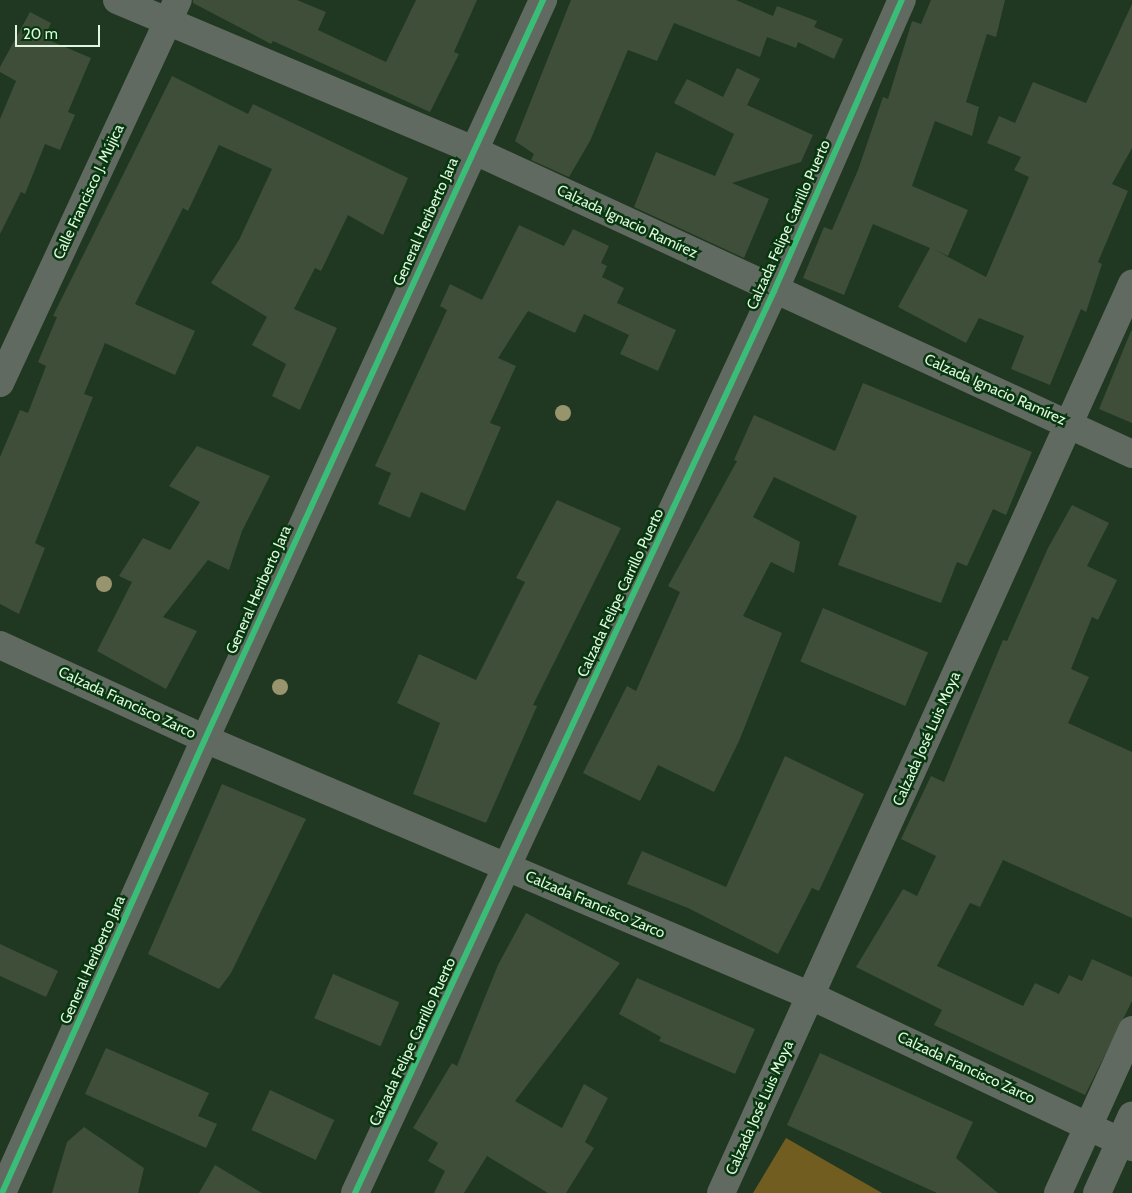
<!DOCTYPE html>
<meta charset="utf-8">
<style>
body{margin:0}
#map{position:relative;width:1132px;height:1193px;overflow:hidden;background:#203821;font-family:Cabin,sans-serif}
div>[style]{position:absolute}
.forest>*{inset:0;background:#725d21}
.building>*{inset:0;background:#3e4e38;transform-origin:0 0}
.minor>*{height:28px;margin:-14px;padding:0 14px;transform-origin:14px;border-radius:14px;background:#616a61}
.tertiary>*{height:28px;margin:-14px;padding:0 14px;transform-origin:14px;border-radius:14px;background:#616a61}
.cycleway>*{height:6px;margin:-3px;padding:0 3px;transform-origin:3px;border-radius:3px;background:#3abd76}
.trees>*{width:16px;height:16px;margin:-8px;border-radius:50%;background:#97946e}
span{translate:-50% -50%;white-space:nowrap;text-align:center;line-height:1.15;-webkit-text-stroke:5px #08370f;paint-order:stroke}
.street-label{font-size:15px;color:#def7de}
.scale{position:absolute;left:15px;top:25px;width:85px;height:22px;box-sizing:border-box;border:2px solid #def7de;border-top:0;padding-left:6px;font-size:15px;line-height:18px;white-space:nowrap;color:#def7de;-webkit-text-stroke:4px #08370f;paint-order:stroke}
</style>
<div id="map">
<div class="forest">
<div style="clip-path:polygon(786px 1138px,882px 1193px,753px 1193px)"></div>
</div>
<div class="building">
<div style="clip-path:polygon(193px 0,297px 0,326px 12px,318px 30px,386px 62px,416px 0,477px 0,454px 52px,459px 54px,430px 112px,273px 41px,271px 44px,193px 3px)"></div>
<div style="clip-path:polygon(571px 0,736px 0,773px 16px,777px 6px,817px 21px,814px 27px,843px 39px,834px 59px,798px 42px,796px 48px,767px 37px,760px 57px,674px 23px,657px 61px,628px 50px,590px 141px,569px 177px,531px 160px,534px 154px,515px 141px)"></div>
<div style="clip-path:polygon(931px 0,1005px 0,996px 37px,987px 34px,966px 102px,979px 107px,972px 136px,935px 121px,912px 186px,968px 210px,948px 256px,935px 250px,986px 277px,1029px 177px,1014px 170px,1021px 157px,987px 143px,999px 116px,1015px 123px,1033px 82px,1086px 103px,1132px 4px,1132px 148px,1112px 184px,1128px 191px,1098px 262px,1102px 264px,1086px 312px,1081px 309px,1050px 385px,1011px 369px,1024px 336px,979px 318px,966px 343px,898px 307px,930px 248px,873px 224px,844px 295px,803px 278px,824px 227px,832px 230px,858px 170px,883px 97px,888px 99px,912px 21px,921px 24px)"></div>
<div style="clip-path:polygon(30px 12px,51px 23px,44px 38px,91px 58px,68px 112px,75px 115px,60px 150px,45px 144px,25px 194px,21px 192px,0 234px,0 119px,16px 81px,0 72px,0 67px)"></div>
<div style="clip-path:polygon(737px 68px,760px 79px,747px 105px,813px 135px,801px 162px,732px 183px,769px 199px,744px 258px,634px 207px,656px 152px,715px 176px,734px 134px,674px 103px,687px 79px,723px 97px)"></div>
<div style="clip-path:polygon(172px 76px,248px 114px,253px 104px,408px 178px,383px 235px,348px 215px,321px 271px,315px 268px,294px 309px,337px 328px,300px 410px,272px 396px,286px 364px,252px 345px,267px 317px,211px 283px,239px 240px,272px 169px,219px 145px,188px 211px,183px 208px,135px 304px,195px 331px,175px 375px,105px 343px,84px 394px,93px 397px,35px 543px,45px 548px,19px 614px,0 604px,0 457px,20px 410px,28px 413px,46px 366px,38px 362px,57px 317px,53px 316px)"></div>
<div style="clip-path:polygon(519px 225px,564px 246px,573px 229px,609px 246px,601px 263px,607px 266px,602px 277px,624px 288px,617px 303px,676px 330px,658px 371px,620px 354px,629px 335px,584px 314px,575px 333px,528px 311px,498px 358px,516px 366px,490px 423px,501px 427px,465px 511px,421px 492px,410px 518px,378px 504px,391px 473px,375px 466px,447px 310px,440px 306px,450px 284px,482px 300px)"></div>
<div style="clip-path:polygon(1131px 331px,1132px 331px,1132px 423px,1099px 409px)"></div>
<div style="clip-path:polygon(863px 383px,1032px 452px,1006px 515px,993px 509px,967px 566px,957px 562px,941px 603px,838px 565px,857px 516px,774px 477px,753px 517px,800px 542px,794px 573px,771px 562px,743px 616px,782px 633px,739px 741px,714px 792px,658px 765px,640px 801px,583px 773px,627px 686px,636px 691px,680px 592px,668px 586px,737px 461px,734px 460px,754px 415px,835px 451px)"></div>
<div style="clip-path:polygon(197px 446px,270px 476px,242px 531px,229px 570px,208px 560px,163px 617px,197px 631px,166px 689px,97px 651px,132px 582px,119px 576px,143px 538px,170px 550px,200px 502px,169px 486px)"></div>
<div style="clip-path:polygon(557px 500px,621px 528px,533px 705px,537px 706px,486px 823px,413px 794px,440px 723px,397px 703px,419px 654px,476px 680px,525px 582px,516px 578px)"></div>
<div style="clip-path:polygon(1072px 505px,1109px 523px,1087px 566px,1117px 580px,1098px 620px,1092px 617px,1071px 669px,1089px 677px,1068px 723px,1132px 752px,1132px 918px,1003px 860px,980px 907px,970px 903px,937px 966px,1023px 1006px,1035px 983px,1059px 994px,1069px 975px,1082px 981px,1092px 959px,1132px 977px,1132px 1001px,1085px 1095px,934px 1025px,942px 1010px,856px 967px,903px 889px,917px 896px,936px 856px,901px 839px,931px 776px,944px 782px,1003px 640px,1007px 641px,1048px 548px)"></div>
<div style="left:823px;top:608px;width:114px;height:58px;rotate:23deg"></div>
<div style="clip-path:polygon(785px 756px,864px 794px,819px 891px,812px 888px,778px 954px,688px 908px,627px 884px,642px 851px,726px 887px)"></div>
<div style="clip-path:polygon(222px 784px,306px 819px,231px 973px,219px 989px,148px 954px)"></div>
<div style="clip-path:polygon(526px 913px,620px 963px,515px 1101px,562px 1128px,584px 1084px,608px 1098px,585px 1142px,594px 1148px,566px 1193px,548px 1193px,487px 1156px,464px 1193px,434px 1193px,445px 1171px,428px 1161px,438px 1143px,413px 1128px,452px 1063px,457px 1066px,498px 965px)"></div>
<div style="clip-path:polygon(0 944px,58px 971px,46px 997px,0 976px)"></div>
<div style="left:333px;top:974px;width:72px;height:48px;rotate:23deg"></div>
<div style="clip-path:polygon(637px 978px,755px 1029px,735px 1074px,659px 1041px,661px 1037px,619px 1014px)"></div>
<div style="clip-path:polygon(106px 1048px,209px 1093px,198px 1116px,217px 1124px,206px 1148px,85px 1094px)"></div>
<div style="clip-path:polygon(820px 1053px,973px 1122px,956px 1158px,998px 1193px,937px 1193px,787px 1125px)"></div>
<div style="left:270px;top:1090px;width:71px;height:44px;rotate:25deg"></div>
<div style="clip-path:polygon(84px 1127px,144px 1168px,138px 1193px,52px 1193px,67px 1142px)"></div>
<div style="clip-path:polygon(215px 1165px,262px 1193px,199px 1193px)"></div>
</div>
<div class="minor">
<div style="left:117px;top:0;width:386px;rotate:22.8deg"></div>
<div style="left:473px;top:150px;width:726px;rotate:24.76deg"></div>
<div style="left:0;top:383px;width:422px;rotate:-65.1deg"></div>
<div style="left:0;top:645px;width:226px;rotate:24.6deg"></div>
<div style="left:205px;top:739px;width:658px;rotate:22.98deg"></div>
<div style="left:811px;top:996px;width:355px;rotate:25.2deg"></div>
<div style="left:2px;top:1193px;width:497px;rotate:-65.9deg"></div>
<div style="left:205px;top:739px;width:813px;rotate:-65.42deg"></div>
<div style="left:355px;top:1193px;width:995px;rotate:-65.08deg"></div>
<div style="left:774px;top:291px;width:318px;rotate:-66.3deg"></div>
<div style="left:721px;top:1193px;width:998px;rotate:-65.67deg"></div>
</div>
<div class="tertiary">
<div style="left:1058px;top:1193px;width:179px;rotate:-65.6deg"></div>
<div style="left:1097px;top:1193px;width:85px;rotate:-65.8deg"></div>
</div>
<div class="cycleway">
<div style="left:2px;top:1193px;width:497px;rotate:-65.9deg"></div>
<div style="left:205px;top:739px;width:813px;rotate:-65.42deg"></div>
<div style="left:355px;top:1193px;width:995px;rotate:-65.08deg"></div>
<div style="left:774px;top:291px;width:318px;rotate:-66.3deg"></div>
</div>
<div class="trees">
<div style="left:563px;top:413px"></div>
<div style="left:104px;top:584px"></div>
<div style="left:280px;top:687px"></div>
</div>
<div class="street-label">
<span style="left:89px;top:192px;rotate:-65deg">Calle Francisco J. Mújica</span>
<span style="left:426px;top:222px;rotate:-66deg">General Heriberto Jara</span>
<span style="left:627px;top:222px;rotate:25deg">Calzada Ignacio Ramírez</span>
<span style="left:789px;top:225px;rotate:-66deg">Calzada Felipe Carrillo Puerto</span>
<span style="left:995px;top:390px;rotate:24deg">Calzada Ignacio Ramírez</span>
<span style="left:259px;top:590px;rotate:-66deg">General Heriberto Jara</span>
<span style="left:621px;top:593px;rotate:-65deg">Calzada Felipe Carrillo Puerto</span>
<span style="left:127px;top:703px;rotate:25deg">Calzada Francisco Zarco</span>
<span style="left:927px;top:739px;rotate:-66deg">Calzada José Luis Moya</span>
<span style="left:595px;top:905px;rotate:23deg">Calzada Francisco Zarco</span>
<span style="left:93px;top:960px;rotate:-66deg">General Heriberto Jara</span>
<span style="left:413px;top:1042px;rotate:-65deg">Calzada Felipe Carrillo Puerto</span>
<span style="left:966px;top:1068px;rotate:25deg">Calzada Francisco Zarco</span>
<span style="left:760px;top:1108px;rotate:-66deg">Calzada José Luis Moya</span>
</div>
<div class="scale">20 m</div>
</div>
